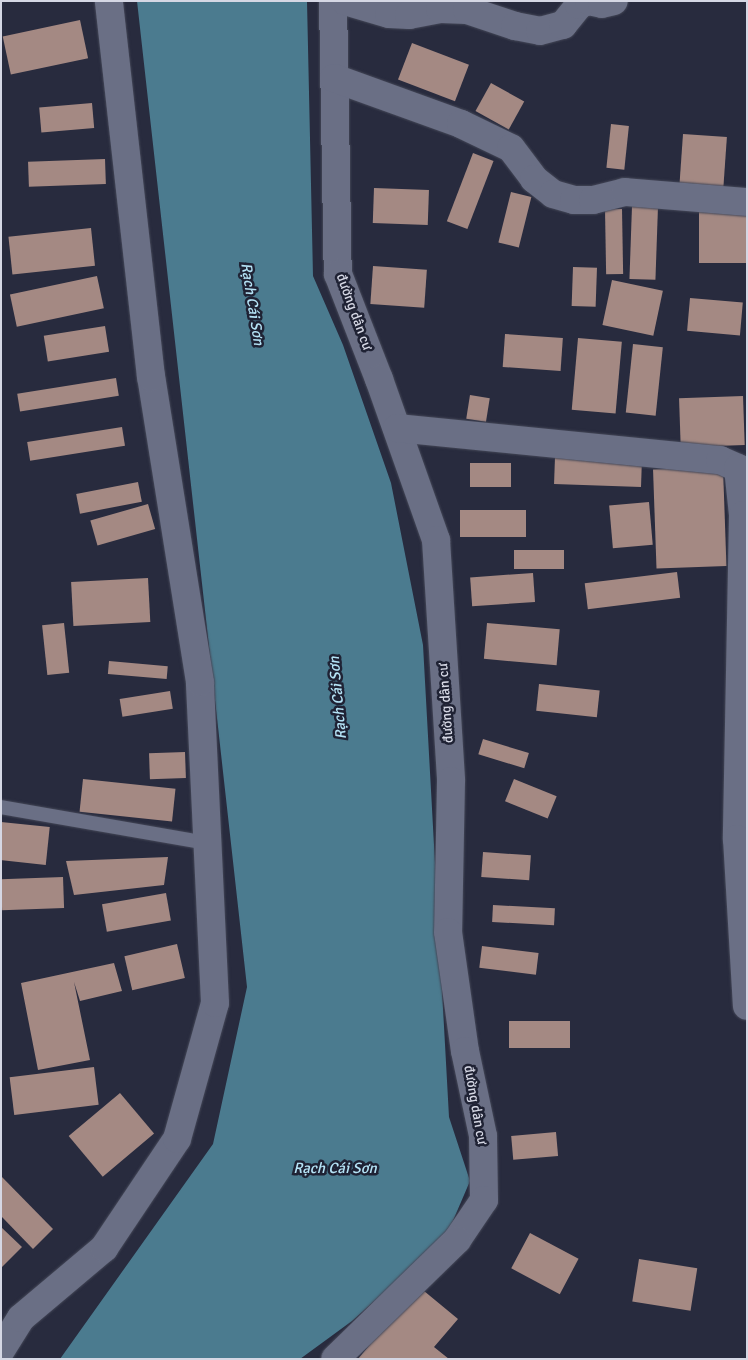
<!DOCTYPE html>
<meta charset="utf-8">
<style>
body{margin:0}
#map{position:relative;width:748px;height:1360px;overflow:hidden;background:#282b3e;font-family:Signika,sans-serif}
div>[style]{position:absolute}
.water>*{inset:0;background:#4b7b8f}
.building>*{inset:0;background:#a48983;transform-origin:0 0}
.roads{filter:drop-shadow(0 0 1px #444757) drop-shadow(0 0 1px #444757)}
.lane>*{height:14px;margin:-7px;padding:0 7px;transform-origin:7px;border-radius:7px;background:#6a6f85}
.street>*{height:28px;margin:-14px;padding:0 14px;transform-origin:14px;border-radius:14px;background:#6a6f85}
span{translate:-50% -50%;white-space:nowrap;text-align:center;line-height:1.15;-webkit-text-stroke:5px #1f2234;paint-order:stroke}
.street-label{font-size:14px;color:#d5d7e4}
.water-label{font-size:15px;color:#b5e3f6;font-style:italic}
.frame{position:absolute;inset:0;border:2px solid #d5d7e4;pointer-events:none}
</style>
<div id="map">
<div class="water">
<div style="clip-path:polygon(137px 1px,307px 1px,313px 276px,343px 345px,391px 483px,423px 645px,449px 1117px,470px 1181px,446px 1237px,352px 1321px,300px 1359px,60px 1359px,213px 1144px,247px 987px)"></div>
</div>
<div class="building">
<div style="left:80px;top:20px;width:39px;height:79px;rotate:78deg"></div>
<div style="left:412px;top:43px;width:61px;height:39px;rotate:21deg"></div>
<div style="left:491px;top:83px;width:38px;height:32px;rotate:29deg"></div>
<div style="left:92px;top:103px;width:25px;height:53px;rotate:85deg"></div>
<div style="left:611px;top:124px;width:18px;height:44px;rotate:6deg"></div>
<div style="left:683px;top:134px;width:44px;height:50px;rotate:4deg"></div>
<div style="left:473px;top:153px;width:22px;height:73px;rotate:21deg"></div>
<div style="left:105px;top:159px;width:25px;height:77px;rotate:88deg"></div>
<div style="left:374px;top:188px;width:55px;height:35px;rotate:2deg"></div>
<div style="left:511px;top:192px;width:21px;height:52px;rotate:14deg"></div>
<div style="left:632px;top:206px;width:26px;height:73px;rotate:2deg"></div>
<div style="left:622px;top:209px;width:65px;height:17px;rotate:89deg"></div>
<div style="left:699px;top:209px;width:48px;height:54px"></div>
<div style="left:91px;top:228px;width:38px;height:83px;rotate:84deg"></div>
<div style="left:373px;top:266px;width:54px;height:38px;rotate:4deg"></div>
<div style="left:573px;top:267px;width:24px;height:39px;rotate:2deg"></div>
<div style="left:97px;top:276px;width:33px;height:89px;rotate:78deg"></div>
<div style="left:612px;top:280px;width:52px;height:46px;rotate:12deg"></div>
<div style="left:690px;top:298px;width:53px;height:33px;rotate:5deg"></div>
<div style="left:105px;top:326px;width:26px;height:62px;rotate:81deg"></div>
<div style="left:505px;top:334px;width:58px;height:33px;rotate:4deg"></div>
<div style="left:578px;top:338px;width:44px;height:72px;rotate:5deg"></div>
<div style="left:633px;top:344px;width:30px;height:69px;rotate:6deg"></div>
<div style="left:116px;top:378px;width:18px;height:100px;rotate:81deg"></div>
<div style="left:470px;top:395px;width:20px;height:24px;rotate:9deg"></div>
<div style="left:743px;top:396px;width:49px;height:64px;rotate:88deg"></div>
<div style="left:122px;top:427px;width:19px;height:96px;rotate:81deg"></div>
<div style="left:555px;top:457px;width:87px;height:27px;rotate:2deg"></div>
<div style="left:470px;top:463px;width:41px;height:24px"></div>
<div style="left:723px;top:467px;width:99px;height:70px;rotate:88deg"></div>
<div style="left:138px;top:482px;width:20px;height:63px;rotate:79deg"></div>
<div style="left:649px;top:502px;width:43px;height:40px;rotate:85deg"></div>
<div style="left:148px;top:504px;width:26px;height:60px;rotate:74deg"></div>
<div style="left:526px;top:510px;width:27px;height:66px;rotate:90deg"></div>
<div style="left:514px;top:550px;width:50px;height:19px"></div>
<div style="left:677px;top:572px;width:26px;height:93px;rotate:83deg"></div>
<div style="left:533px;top:573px;width:29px;height:63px;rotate:86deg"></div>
<div style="left:148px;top:578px;width:44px;height:77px;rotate:87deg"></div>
<div style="left:64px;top:623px;width:50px;height:22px;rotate:84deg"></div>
<div style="left:487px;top:623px;width:73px;height:36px;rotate:5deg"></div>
<div style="left:109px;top:661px;width:59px;height:13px;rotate:5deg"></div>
<div style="left:539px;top:684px;width:61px;height:27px;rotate:6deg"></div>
<div style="left:170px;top:691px;width:18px;height:51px;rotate:81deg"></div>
<div style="left:483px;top:739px;width:48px;height:16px;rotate:17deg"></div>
<div style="left:185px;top:752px;width:26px;height:36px;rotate:88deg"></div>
<div style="left:83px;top:779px;width:93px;height:33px;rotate:6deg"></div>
<div style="left:514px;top:779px;width:46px;height:24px;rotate:22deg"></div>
<div style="left:1px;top:822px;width:49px;height:38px;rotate:6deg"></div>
<div style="left:483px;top:852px;width:48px;height:25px;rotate:4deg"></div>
<div style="clip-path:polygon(168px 857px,164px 885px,74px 895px,66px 861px)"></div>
<div style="left:63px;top:877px;width:31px;height:62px;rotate:88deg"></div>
<div style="left:166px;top:893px;width:28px;height:65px;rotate:80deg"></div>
<div style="left:493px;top:905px;width:62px;height:17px;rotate:3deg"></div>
<div style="left:177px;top:944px;width:35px;height:54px;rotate:77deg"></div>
<div style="left:482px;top:946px;width:57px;height:22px;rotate:7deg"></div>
<div style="clip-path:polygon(114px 963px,122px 991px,80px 1001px,74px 982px,90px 1060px,38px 1070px,21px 983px)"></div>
<div style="left:509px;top:1021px;width:61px;height:27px"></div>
<div style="left:94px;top:1067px;width:38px;height:85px;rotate:83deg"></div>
<div style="left:120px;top:1093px;width:53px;height:67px;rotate:50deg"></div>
<div style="left:556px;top:1132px;width:24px;height:45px;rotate:85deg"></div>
<div style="clip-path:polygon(1px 1176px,53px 1229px,33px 1249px,1px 1216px)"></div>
<div style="clip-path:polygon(1px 1227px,22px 1247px,1px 1268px)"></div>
<div style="left:530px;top:1233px;width:55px;height:40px;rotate:28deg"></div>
<div style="left:639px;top:1259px;width:59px;height:43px;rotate:9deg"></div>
<div style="clip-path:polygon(418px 1286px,458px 1319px,434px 1347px,449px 1359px,358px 1359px)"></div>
</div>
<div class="roads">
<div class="lane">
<div style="left:1px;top:807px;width:210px;rotate:9.9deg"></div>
</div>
<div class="street">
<div style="left:333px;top:1px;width:273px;rotate:89deg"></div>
<div style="left:338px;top:274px;width:113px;rotate:68.7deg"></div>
<div style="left:379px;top:379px;width:171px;rotate:70.5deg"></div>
<div style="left:436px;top:540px;width:241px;rotate:86.4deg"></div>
<div style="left:451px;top:781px;width:151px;rotate:91.1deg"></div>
<div style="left:448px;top:932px;width:120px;rotate:81.9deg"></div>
<div style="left:465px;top:1051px;width:87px;rotate:78deg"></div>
<div style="left:483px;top:1136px;width:64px;rotate:89.1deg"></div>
<div style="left:484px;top:1200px;width:48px;rotate:124deg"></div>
<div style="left:457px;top:1240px;width:170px;rotate:135.7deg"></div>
<div style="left:345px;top:1px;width:46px;rotate:16.5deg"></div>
<div style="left:389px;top:14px;width:20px;rotate:3deg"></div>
<div style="left:409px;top:15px;width:32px;rotate:-11deg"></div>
<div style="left:440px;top:9px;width:27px;rotate:2deg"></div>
<div style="left:467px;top:10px;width:51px;rotate:18.4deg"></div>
<div style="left:515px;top:26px;width:25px;rotate:11deg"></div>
<div style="left:540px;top:31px;width:24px;rotate:-15deg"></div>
<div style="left:563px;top:25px;width:26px;rotate:-51deg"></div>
<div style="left:579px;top:5px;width:10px;rotate:-24deg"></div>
<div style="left:589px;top:1px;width:13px;rotate:13deg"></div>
<div style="left:602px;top:4px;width:12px;rotate:-14deg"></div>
<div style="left:334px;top:78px;width:135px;rotate:19.9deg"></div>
<div style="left:461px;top:124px;width:55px;rotate:25.6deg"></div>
<div style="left:511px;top:148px;width:39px;rotate:53deg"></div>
<div style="left:534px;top:179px;width:24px;rotate:38deg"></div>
<div style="left:553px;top:194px;width:22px;rotate:16deg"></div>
<div style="left:574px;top:200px;width:19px"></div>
<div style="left:593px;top:200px;width:33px;rotate:-14deg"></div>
<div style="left:625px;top:192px;width:122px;rotate:4.7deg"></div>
<div style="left:397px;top:428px;width:325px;rotate:5.7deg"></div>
<div style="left:720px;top:460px;width:20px;rotate:24deg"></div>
<div style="left:738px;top:468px;width:47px;rotate:83.9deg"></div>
<div style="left:743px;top:515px;width:324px;rotate:91.1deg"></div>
<div style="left:737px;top:839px;width:10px"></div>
<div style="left:737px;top:839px;width:167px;rotate:86.6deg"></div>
<div style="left:1px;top:1350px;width:38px;rotate:-58deg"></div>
<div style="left:21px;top:1318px;width:109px;rotate:-40.1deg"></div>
<div style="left:104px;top:1248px;width:131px;rotate:-56.2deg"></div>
<div style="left:177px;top:1139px;width:141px;rotate:-74.4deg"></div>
<div style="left:215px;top:1003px;width:321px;rotate:-92.7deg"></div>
<div style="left:200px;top:682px;width:309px;rotate:-99.1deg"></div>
<div style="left:151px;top:377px;width:378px;rotate:-96.4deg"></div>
</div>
</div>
<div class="street-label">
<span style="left:354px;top:312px;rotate:70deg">đường dân cư</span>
<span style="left:446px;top:703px;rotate:-94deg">đường dân cư</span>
<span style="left:475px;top:1105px;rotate:80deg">đường dân cư</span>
</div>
<div class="water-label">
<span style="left:252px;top:304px;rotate:81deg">Rạch Cái Sơn</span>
<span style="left:338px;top:698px;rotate:-95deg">Rạch Cái Sơn</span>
<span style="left:335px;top:1169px">Rạch Cái Sơn</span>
</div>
<div class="frame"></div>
</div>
